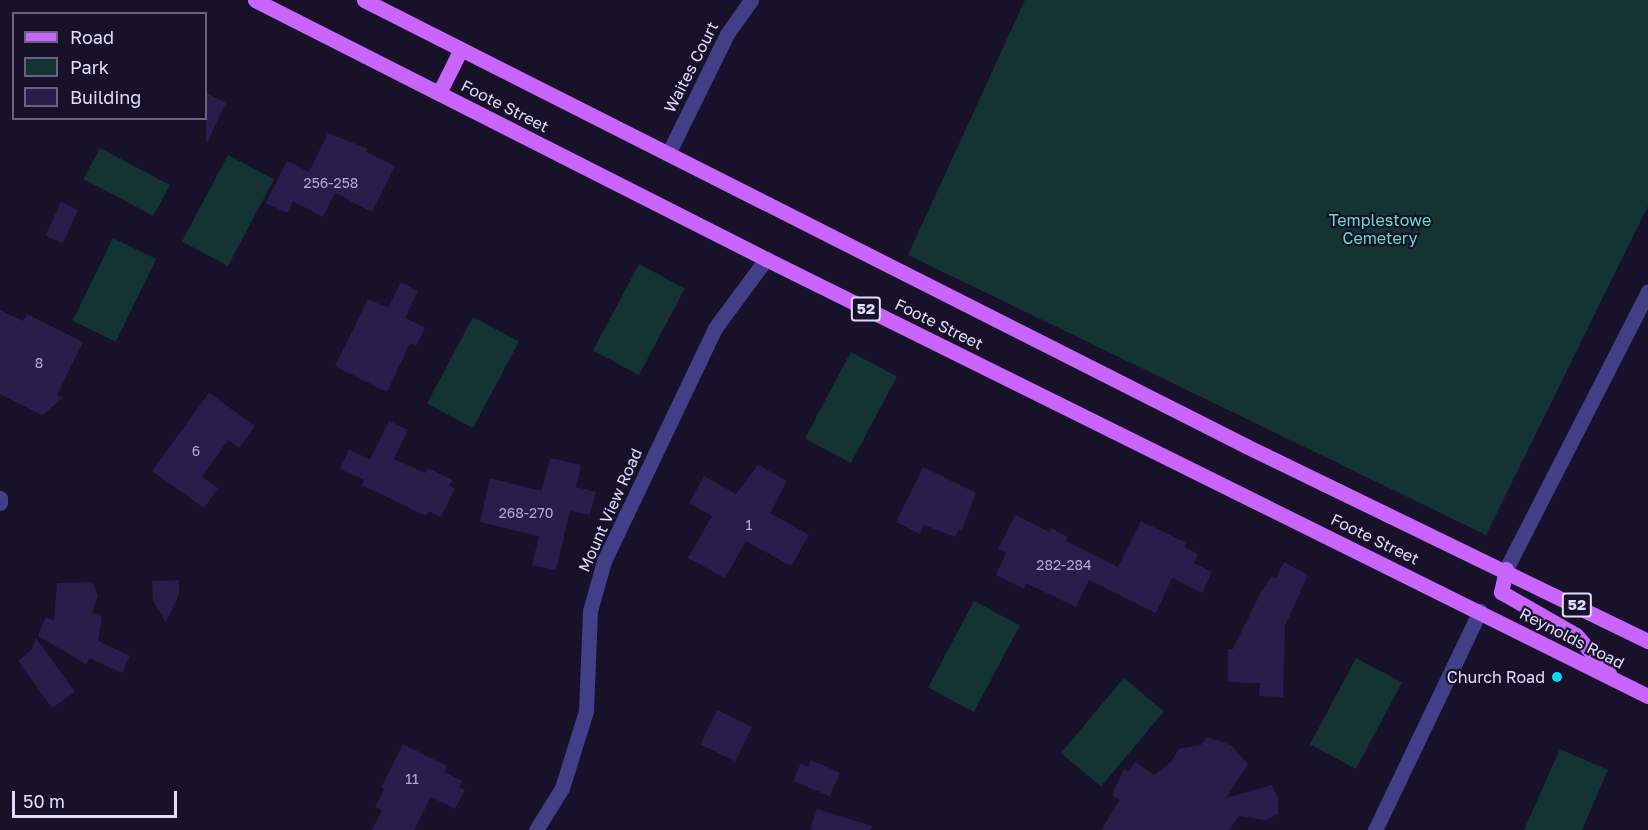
<!DOCTYPE html>
<style>
body{margin:0}
#map{position:relative;width:1648px;height:830px;overflow:hidden;background:#17112a;font-family:"Golos Text",sans-serif}
div>[style]{position:absolute}
.green>*{inset:0;background:#143434;transform-origin:0 0}
.building>*{inset:0;background:#291e4b;transform-origin:0 0}
.minor>*{height:15px;margin:-7.5px;padding:0 7.5px;transform-origin:7.5px;border-radius:7.5px;background:#433e88}
.major>*{height:15px;margin:-7.5px;padding:0 7.5px;transform-origin:7.5px;border-radius:7.5px;background:#c965fc}
.dots>*{width:16px;height:16px;translate:-50% -50%;box-sizing:border-box;border:3px solid #17112a;border-radius:50%}
span{translate:-50% -50%;white-space:nowrap;text-align:center;line-height:1.15;-webkit-text-stroke:4.5px #17112a;paint-order:stroke}
.number-label{font-size:14px;color:#b3acd1}
.number-label span{-webkit-text-stroke-width:0}
.shield-label span{padding:2px 4px;background:#17112a;border:2px solid;border-radius:4px;-webkit-text-stroke-width:0}
.shield-label{font-size:15px;color:#e1dbfe;font-weight:700}
.street-label{font-size:16px;color:#e1dbfe}
.park-label{font-size:16px;color:#67dec5}
.poi-label{font-size:16px;color:#e1dbfe}
.right{translate:-100% -50%;text-align:right}
.legend{position:absolute;left:12px;top:12px;width:195px;height:108px;box-sizing:border-box;background:#17112a;border:2px solid #68627f;margin:0;padding:8px 10px;list-style:none;font-size:18px;color:#e1dbfe}
.legend li{display:flex;align-items:center;gap:12px;height:30px}
.legend b{width:30px;border:2px solid #68627f}
.scale{position:absolute;left:12px;top:791px;width:165px;height:27px;box-sizing:border-box;border:3px solid #e1dbfe;border-top:0;padding-left:8px;font-size:18px;line-height:21px;white-space:nowrap;color:#e1dbfe;-webkit-text-stroke:4px #17112a;paint-order:stroke}
</style>
<div id="map">
<div class="green">
<div style="clip-path:polygon(1025px 0,1648px 0,1648px 206px,1486px 535px,908px 255px)"></div>
<div style="left:100px;top:148px;width:79px;height:35px;rotate:28deg"></div>
<div style="left:228px;top:155px;width:52px;height:98px;rotate:28deg"></div>
<div style="left:113px;top:238px;width:48px;height:92px;rotate:26deg"></div>
<div style="left:639px;top:264px;width:52px;height:98px;rotate:28deg"></div>
<div style="left:473px;top:317px;width:52px;height:98px;rotate:28deg"></div>
<div style="left:851px;top:352px;width:52px;height:98px;rotate:28deg"></div>
<div style="left:974px;top:601px;width:52px;height:98px;rotate:28deg"></div>
<div style="left:1356px;top:658px;width:52px;height:98px;rotate:28deg"></div>
<div style="left:1124px;top:678px;width:52px;height:98px;rotate:40deg"></div>
<div style="clip-path:polygon(1560px 749px,1608px 770px,1582px 830px,1524px 830px)"></div>
</div>
<div class="building">
<div style="clip-path:polygon(206px 93px,226px 103px,206px 145px)"></div>
<div style="clip-path:polygon(328px 133px,368px 149px,366px 152px,395px 166px,372px 212px,335px 193px,323px 217px,293px 201px,287px 213px,266px 203px,287px 161px,309px 172px)"></div>
<div style="left:61px;top:202px;width:19px;height:37px;rotate:25deg"></div>
<div style="clip-path:polygon(401px 282px,418px 291px,405px 318px,425px 328px,416px 346px,410px 343px,387px 392px,335px 366px,368px 299px,388px 308px)"></div>
<div style="clip-path:polygon(0 310px,23px 321px,27px 314px,83px 342px,57px 395px,63px 398px,42px 415px,0 394px)"></div>
<div style="clip-path:polygon(209px 393px,255px 426px,239px 448px,228px 440px,202px 477px,218px 488px,204px 508px,152px 471px)"></div>
<div style="clip-path:polygon(389px 421px,408px 430px,394px 459px,425px 473px,428px 468px,452px 480px,449px 486px,455px 489px,441px 517px,429px 511px,426px 516px,362px 485px,364px 480px,340px 469px,349px 449px,370px 460px)"></div>
<div style="clip-path:polygon(550px 458px,581px 465px,576px 487px,596px 492px,590px 515px,570px 511px,556px 570px,532px 565px,539px 536px,480px 522px,490px 478px,542px 491px)"></div>
<div style="clip-path:polygon(758px 465px,787px 481px,770px 513px,809px 535px,791px 566px,746px 541px,725px 578px,688px 558px,712px 516px,689px 503px,704px 476px,736px 494px)"></div>
<div style="clip-path:polygon(923px 467px,976px 493px,962px 530px,959px 529px,955px 537px,924px 525px,920px 534px,896px 522px)"></div>
<div style="clip-path:polygon(1015px 515px,1049px 532px,1051px 528px,1068px 537px,1066px 541px,1118px 567px,1141px 521px,1186px 543px,1184px 547px,1198px 554px,1194px 563px,1212px 572px,1202px 593px,1172px 578px,1156px 613px,1089px 580px,1076px 607px,1026px 583px,1024px 589px,996px 575px,1006px 553px,998px 549px)"></div>
<div style="clip-path:polygon(1284px 562px,1308px 575px,1285px 626px,1283px 697px,1259px 696px,1260px 683px,1228px 682px,1228px 649px,1233px 649px,1261px 592px,1272px 576px,1276px 578px)"></div>
<div style="clip-path:polygon(179px 580px,179px 594px,166px 622px,153px 601px,152px 581px)"></div>
<div style="clip-path:polygon(92px 582px,98px 595px,92px 613px,102px 617px,98px 641px,130px 656px,122px 673px,90px 658px,86px 664px,38px 636px,46px 617px,54px 621px,57px 583px)"></div>
<div style="clip-path:polygon(36px 638px,75px 692px,52px 708px,18px 661px,31px 650px)"></div>
<div style="left:717px;top:710px;width:39px;height:38px;rotate:26deg"></div>
<div style="clip-path:polygon(1206px 737px,1231px 745px,1248px 764px,1226px 798px,1272px 785px,1278px 799px,1278px 814px,1266px 820px,1239px 816px,1229px 830px,1101px 830px,1120px 800px,1112px 795px,1124px 769px,1128px 772px,1135px 762px,1154px 775px,1171px 762px,1179px 749px,1201px 745px)"></div>
<div style="clip-path:polygon(403px 744px,447px 766px,444px 772px,462px 781px,459px 787px,465px 790px,455px 809px,431px 797px,414px 830px,372px 830px,382px 810px,375px 807px,384px 789px,381px 788px)"></div>
<div style="clip-path:polygon(811px 760px,840px 773px,830px 796px,793px 781px,801px 763px,808px 767px)"></div>
<div style="clip-path:polygon(817px 809px,872px 826px,871px 830px,810px 830px)"></div>
</div>
<div class="minor">
<div style="left:668px;top:154px;width:134px;rotate:-63.8deg"></div>
<div style="left:727px;top:34px;width:42px;rotate:-54.8deg"></div>
<div style="left:0;top:498px;width:5px;rotate:90deg"></div>
<div style="left:1506px;top:569px;width:312px;rotate:-62.9deg"></div>
<div style="left:536px;top:830px;width:49px;rotate:-58.2deg"></div>
<div style="left:562px;top:788px;width:81px;rotate:-72.7deg"></div>
<div style="left:586px;top:711px;width:100px;rotate:-87.7deg"></div>
<div style="left:590px;top:611px;width:52px;rotate:-74.4deg"></div>
<div style="left:604px;top:561px;width:258px;rotate:-64.5deg"></div>
<div style="left:715px;top:328px;width:86px;rotate:-53.5deg"></div>
<div style="left:1375px;top:830px;width:243px;rotate:-64.4deg"></div>
</div>
<div class="major">
<div style="left:255px;top:0;width:573px;rotate:26.88deg"></div>
<div style="left:766px;top:259px;width:984px;rotate:26.36deg"></div>
<div style="left:364px;top:0;width:988px;rotate:26.82deg"></div>
<div style="left:1246px;top:446px;width:447px;rotate:25.9deg"></div>
<div style="left:439px;top:93px;width:49px;rotate:-63.4deg"></div>
<div style="left:1506px;top:569px;width:24px;rotate:102deg"></div>
<div style="left:1501px;top:592px;width:86px;rotate:29.8deg"></div>
<div style="left:1576px;top:635px;width:50px;rotate:49deg"></div>
</div>
<div class="dots">
<div style="left:1557px;top:677px;background:#0cd9fa"></div>
</div>
<div class="number-label">
<span style="left:331px;top:183px">256-258</span>
<span style="left:39px;top:363px">8</span>
<span style="left:196px;top:451px">6</span>
<span style="left:526px;top:513px">268-270</span>
<span style="left:749px;top:525px">1</span>
<span style="left:1064px;top:565px">282-284</span>
<span style="left:412px;top:779px">11</span>
</div>
<div class="shield-label">
<span style="left:866px;top:309px">52</span>
<span style="left:1577px;top:605px">52</span>
</div>
<div class="street-label">
<span style="left:691px;top:67px;rotate:-63deg">Waites Court</span>
<span style="left:505px;top:106px;rotate:27deg">Foote Street</span>
<span style="left:939px;top:324px;rotate:26deg">Foote Street</span>
<span style="left:610px;top:510px;rotate:-66deg">Mount View Road</span>
<span style="left:1375px;top:539px;rotate:26deg">Foote Street</span>
<span style="left:1572px;top:638px;rotate:27deg">Reynolds Road</span>
</div>
<div class="park-label">
<span style="left:1380px;top:229px">Templestowe<br>Cemetery</span>
</div>
<div class="poi-label">
<span class="right" style="left:1545px;top:677px">Church Road</span>
</div>
<ul class="legend">
<li><b style="height:8px;background:#c965fc"></b>Road</li>
<li><b style="height:16px;background:#143434"></b>Park</li>
<li><b style="height:16px;background:#291e4b"></b>Building</li>
</ul>
<div class="scale">50 m</div>
</div>
